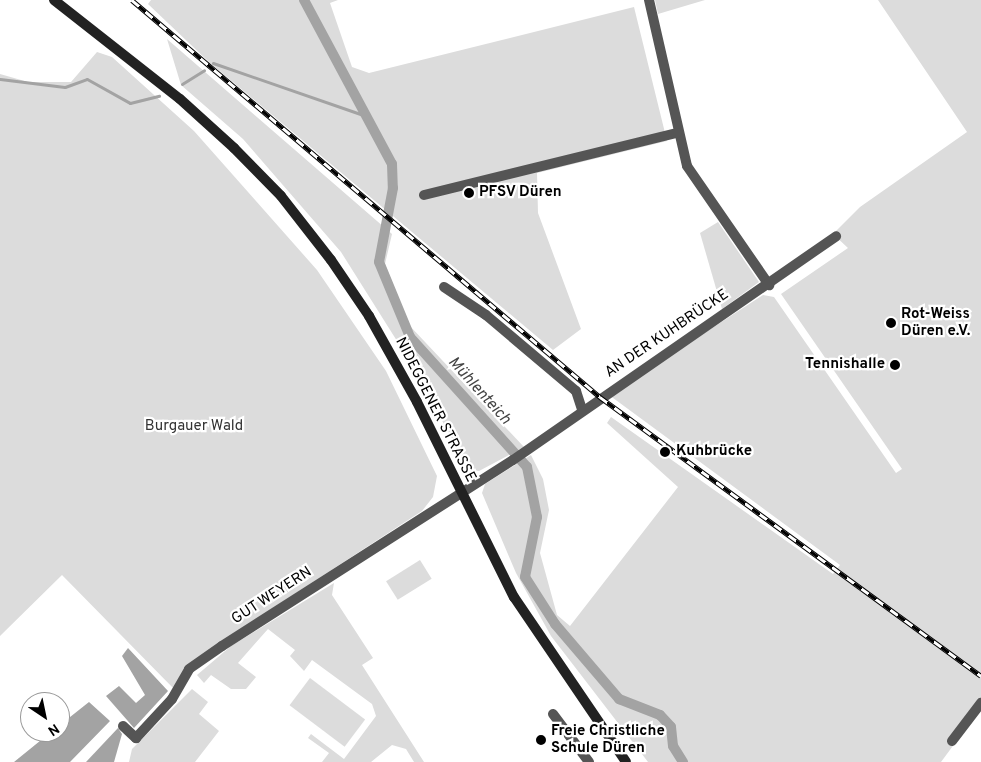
<!DOCTYPE html>
<meta charset="utf-8">
<style>
body{margin:0}
#map{position:relative;width:981px;height:762px;overflow:hidden;background:#fff;font-family:Overpass,sans-serif}
div>[style]{position:absolute}
.green>*{inset:0;background:#dcdcdc;transform-origin:0 0}
.water>*{inset:0;background:#a3a3a3}
.stream>*{height:3px;margin:-1.5px;padding:0 1.5px;transform-origin:1.5px;border-radius:1.5px;background:#a3a3a3}
.canal>*{height:10px;margin:-5px;padding:0 5px;transform-origin:5px;border-radius:5px;background:#a3a3a3}
.minor>*{height:10px;margin:-5px;padding:0 5px;transform-origin:5px;border-radius:5px;background:#555}
.secondary>*{height:10px;margin:-5px;padding:0 5px;transform-origin:5px;border-radius:5px;background:#222}
.rail>*{height:5px;margin-top:-2.5px;transform-origin:0;background:repeating-linear-gradient(90deg,#fff 0 9px,#000 0 18px);box-sizing:border-box;border-block:1px solid #000}
.dots>*{width:14px;height:14px;translate:-50% -50%;box-sizing:border-box;border:2px solid #fff;border-radius:50%}
span{translate:-50% -50%;white-space:nowrap;text-align:center;line-height:1.15;-webkit-text-stroke:4.5px #fff;paint-order:stroke}
.poi-label{font-size:15px;color:#000;font-weight:700}
.left{translate:0 -50%;text-align:left}
.right{translate:-100% -50%;text-align:right}
.street-label{font-size:15px;color:#000}
.park-label{font-size:15px;color:#333}
.water-label{font-size:16px;color:#444;font-style:italic}
.north{position:absolute;left:20px;top:692px;width:50px;height:50px;box-sizing:border-box;background:#fff;border:1px solid #999;border-radius:50%;rotate:146deg;font-size:14px;font-weight:700;line-height:20px;text-align:center;color:#000}
.north::after{content:'';display:block;margin:auto;width:18px;height:22px;background:#000;clip-path:polygon(50% 0,100% 100%,50% 72%,0 100%)}
</style>
<div id="map">
<div class="green">
<div style="clip-path:polygon(151px 0,338px 0,330px 3px,352px 67px,369px 73px,634px 7px,667px 141px,537px 173px,538px 213px,581px 329px,553px 350px,210px 63px,148px 4px)"></div>
<div style="clip-path:polygon(655px 0,705px 0,658px 14px)"></div>
<div style="clip-path:polygon(878px 0,981px 0,981px 708px,941px 762px,648px 762px,551px 636px,516px 573px,482px 493px,485px 484px,531px 455px,543px 479px,549px 510px,540px 553px,557px 615px,570px 626px,678px 487px,607px 423px,611px 417px,833px 574px,840px 565px,609px 395px,763px 295px,774px 297px,896px 473px,902px 469px,781px 294px,848px 248px,833px 234px,860px 207px,967px 132px)"></div>
<div style="clip-path:polygon(167px 39px,392px 234px,385px 264px,409px 325px,524px 447px,479px 471px,469px 470px,409px 360px,341px 252px,243px 139px,181px 85px)"></div>
<div style="clip-path:polygon(97px 52px,112px 57px,194px 131px,317px 270px,386px 371px,437px 476px,433px 497px,422px 511px,225px 639px,175px 690px,62px 575px,0 636px,0 74px,28px 82px,71px 82px)"></div>
<div style="clip-path:polygon(718px 222px,759px 282px,722px 309px,700px 233px)"></div>
<div style="left:420px;top:560px;width:22px;height:40px;rotate:58deg"></div>
<div style="clip-path:polygon(334px 583px,332px 595px,373px 658px,362px 665px,424px 762px,414px 762px,406px 749px,392px 745px,371px 762px,322px 762px,329px 753px,308px 738px,311px 734px,344px 759px,376px 716px,372px 704px,312px 660px,304px 671px,290px 656px,295px 650px,268px 629px,238px 663px,256px 677px,246px 689px,231px 689px,211px 675px,204px 683px,197px 675px,231px 646px)"></div>
<div style="left:310px;top:678px;width:69px;height:34px;rotate:37deg"></div>
<div style="clip-path:polygon(192px 689px,208px 702px,199px 714px,219px 731px,195px 762px,129px 762px,132px 749px)"></div>
</div>
<div class="water">
<div style="clip-path:polygon(128px 648px,168px 691px,134px 728px,106px 696px,119px 686px,136px 703px,145px 695px,122px 656px)"></div>
<div style="clip-path:polygon(89px 702px,110px 721px,70px 762px,14px 762px,51px 732px,60px 732px,60px 725px)"></div>
<div style="clip-path:polygon(118px 728px,122px 734px,114px 762px,86px 762px)"></div>
</div>
<div class="stream">
<div style="left:213px;top:63px;width:162px;rotate:19.1deg"></div>
<div style="left:0;top:79px;width:65px;rotate:7deg"></div>
<div style="left:65px;top:87px;width:23px;rotate:-20deg"></div>
<div style="left:87px;top:79px;width:49px;rotate:29.2deg"></div>
<div style="left:130px;top:103px;width:30px;rotate:-14deg"></div>
<div style="left:182px;top:84px;width:26px;rotate:-32deg"></div>
</div>
<div class="canal">
<div style="left:304px;top:0;width:186px;rotate:61.8deg"></div>
<div style="left:392px;top:164px;width:24px;rotate:88deg"></div>
<div style="left:393px;top:188px;width:75px;rotate:100.7deg"></div>
<div style="left:379px;top:262px;width:81px;rotate:67.5deg"></div>
<div style="left:410px;top:337px;width:175px;rotate:48deg"></div>
<div style="left:527px;top:467px;width:51px;rotate:78.7deg"></div>
<div style="left:537px;top:517px;width:61px;rotate:101.3deg"></div>
<div style="left:525px;top:577px;width:56px;rotate:57.4deg"></div>
<div style="left:555px;top:624px;width:99px;rotate:49.5deg"></div>
<div style="left:619px;top:699px;width:44px;rotate:21.3deg"></div>
<div style="left:660px;top:715px;width:16px;rotate:47deg"></div>
<div style="left:671px;top:727px;width:19px;rotate:84deg"></div>
<div style="left:673px;top:746px;width:19px;rotate:58deg"></div>
</div>
<div class="minor">
<div style="left:649px;top:0;width:170px;rotate:77.1deg"></div>
<div style="left:687px;top:166px;width:145px;rotate:55.4deg"></div>
<div style="left:424px;top:195px;width:260px;rotate:-13.8deg"></div>
<div style="left:444px;top:287px;width:50px;rotate:33.7deg"></div>
<div style="left:486px;top:315px;width:118px;rotate:40.2deg"></div>
<div style="left:576px;top:391px;width:19px;rotate:72deg"></div>
<div style="left:553px;top:714px;width:60px;rotate:53.1deg"></div>
<div style="left:123px;top:726px;width:18px;rotate:43deg"></div>
<div style="left:136px;top:738px;width:53px;rotate:-47.3deg"></div>
<div style="left:172px;top:699px;width:34px;rotate:-60deg"></div>
<div style="left:189px;top:669px;width:40px;rotate:-34.9deg"></div>
<div style="left:222px;top:646px;width:345px;rotate:-32.6deg"></div>
<div style="left:513px;top:460px;width:393px;rotate:-34.7deg"></div>
<div style="left:952px;top:741px;width:48px;rotate:-52.7deg"></div>
</div>
<div class="secondary">
<div style="left:54px;top:0;width:160px;rotate:38.2deg"></div>
<div style="left:180px;top:99px;width:73px;rotate:42.2deg"></div>
<div style="left:234px;top:148px;width:67px;rotate:45.6deg"></div>
<div style="left:281px;top:196px;width:81px;rotate:52deg"></div>
<div style="left:331px;top:260px;width:68px;rotate:55.8deg"></div>
<div style="left:369px;top:316px;width:98px;rotate:60.8deg"></div>
<div style="left:417px;top:402px;width:218px;rotate:63.6deg"></div>
<div style="left:514px;top:597px;width:199px;rotate:55.8deg"></div>
</div>
<div class="rail">
<div style="left:132px;top:0;width:614px;rotate:40.31deg"></div>
<div style="left:600px;top:397px;width:472px;rotate:36.2deg"></div>
</div>
<div class="dots">
<div style="left:469px;top:193px;background:#000"></div>
<div style="left:891px;top:323px;background:#000"></div>
<div style="left:895px;top:365px;background:#000"></div>
<div style="left:665px;top:452px;background:#000"></div>
<div style="left:541px;top:740px;background:#000"></div>
</div>
<div class="poi-label">
<span class="left" style="left:479px;top:193px">PFSV Düren</span>
<span class="left" style="left:901px;top:323px">Rot-Weiss<br>Düren e.V.</span>
<span class="right" style="left:885px;top:365px">Tennishalle</span>
<span class="left" style="left:676px;top:452px">Kuhbrücke</span>
<span class="left" style="left:551px;top:740px">Freie Christliche<br>Schule Düren</span>
</div>
<div class="street-label">
<span style="left:667px;top:334px;rotate:-34deg">AN DER KUHBRÜCKE</span>
<span style="left:435px;top:410px;rotate:63deg">NIDEGGENER STRASSE</span>
<span style="left:272px;top:596px;rotate:-33deg">GUT WEYERN</span>
</div>
<div class="park-label">
<span style="left:194px;top:427px">Burgauer Wald</span>
</div>
<div class="water-label">
<span style="left:479px;top:391px;rotate:48deg">Mühlenteich</span>
</div>
<div class="north">N</div>
</div>
